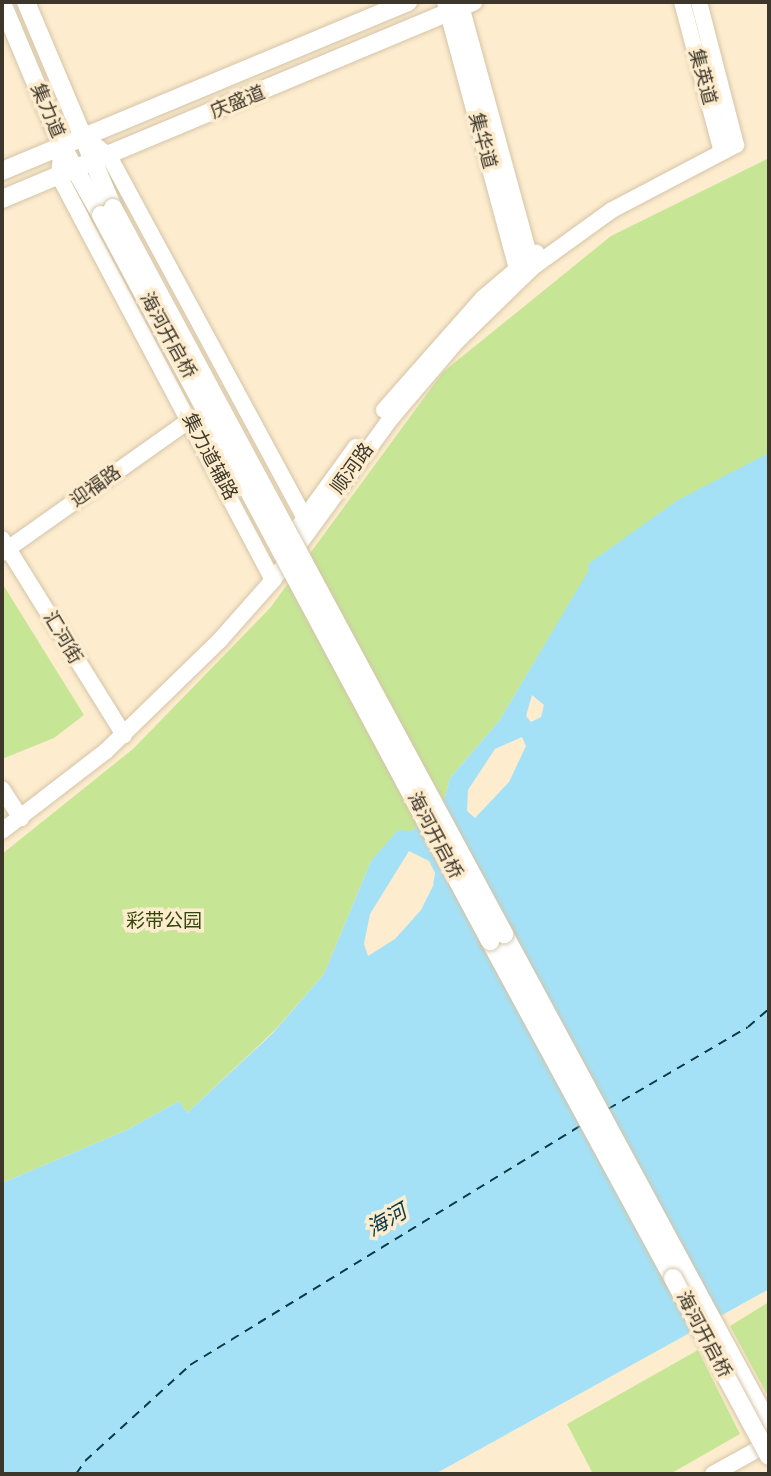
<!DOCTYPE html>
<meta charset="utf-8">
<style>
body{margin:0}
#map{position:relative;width:771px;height:1476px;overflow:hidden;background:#fdecce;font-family:"Alegreya Sans","Noto Sans SC",sans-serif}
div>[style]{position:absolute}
.green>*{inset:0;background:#c6e696}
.water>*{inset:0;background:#a5e1f6}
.ferry>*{height:2px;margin-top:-1px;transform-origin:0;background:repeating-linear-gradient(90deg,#073b4a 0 9px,transparent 0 16px)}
.roads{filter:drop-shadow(0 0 2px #d4c4a7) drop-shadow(0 0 2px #d4c4a7)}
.tertiary>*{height:16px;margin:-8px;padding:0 8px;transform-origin:8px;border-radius:8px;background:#fff}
.secondary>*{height:18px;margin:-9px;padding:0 9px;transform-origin:9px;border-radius:9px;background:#fff}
.bridges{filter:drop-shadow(0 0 2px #d4c4a7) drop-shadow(0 0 2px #d4c4a7)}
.secondary-bridge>*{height:18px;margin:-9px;padding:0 9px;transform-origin:9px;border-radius:9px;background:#fff}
span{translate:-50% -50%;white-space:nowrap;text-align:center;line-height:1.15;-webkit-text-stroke:7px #fdecce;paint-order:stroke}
.street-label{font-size:19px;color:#3d372b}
.park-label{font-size:19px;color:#32460b}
.water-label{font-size:21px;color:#073b4a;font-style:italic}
.frame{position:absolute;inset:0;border:4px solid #3d372b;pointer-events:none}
</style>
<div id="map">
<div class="green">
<div style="clip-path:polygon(769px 158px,769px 496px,588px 564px,590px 570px,499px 721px,450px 778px,445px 797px,412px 831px,371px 861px,324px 974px,276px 1029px,187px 1113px,179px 1101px,127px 1130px,2px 1183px,2px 854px,133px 749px,270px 608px,443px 372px,611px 236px)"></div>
<div style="clip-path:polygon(2px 583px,84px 715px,54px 738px,2px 759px)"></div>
<div style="clip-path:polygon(769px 1302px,769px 1398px,730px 1326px)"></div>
<div style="clip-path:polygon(698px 1350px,740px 1434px,670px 1474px,593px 1474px,567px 1424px)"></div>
</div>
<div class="water">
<div style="clip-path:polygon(evenodd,769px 453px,769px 1289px,435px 1474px,2px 1474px,2px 1183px,127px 1130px,179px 1101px,187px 1113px,273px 1033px,324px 974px,371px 861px,398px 830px,412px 831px,445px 797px,450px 778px,499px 721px,589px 570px,588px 564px,678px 500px,769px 453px,532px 695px,544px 705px,541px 717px,531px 722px,526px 716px,532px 695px,769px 453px,522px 737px,526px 746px,509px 782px,475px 818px,467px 811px,468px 790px,495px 749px,522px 737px,769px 453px,409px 851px,429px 861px,435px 873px,433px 886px,421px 910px,395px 939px,368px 956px,364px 944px,370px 914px,409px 851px)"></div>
</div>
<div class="ferry">
<div style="left:608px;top:1109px;width:162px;rotate:-30.4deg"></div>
<div style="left:748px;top:1027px;width:28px;rotate:-41deg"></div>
<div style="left:76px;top:1474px;width:16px;rotate:-55deg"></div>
<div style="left:85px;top:1461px;width:142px;rotate:-42.4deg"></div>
<div style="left:190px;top:1365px;width:460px;rotate:-31.5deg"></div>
</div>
<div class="roads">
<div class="tertiary">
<div style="left:445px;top:2px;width:285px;rotate:74.9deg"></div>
<div style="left:460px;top:2px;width:273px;rotate:74.7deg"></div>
<div style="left:682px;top:2px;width:155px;rotate:75.1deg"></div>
<div style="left:84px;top:137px;width:31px;rotate:37deg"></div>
<div style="left:109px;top:156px;width:421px;rotate:61.6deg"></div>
<div style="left:62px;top:146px;width:30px;rotate:96deg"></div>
<div style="left:59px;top:176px;width:457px;rotate:62.1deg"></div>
<div style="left:384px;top:410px;width:149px;rotate:-48.5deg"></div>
<div style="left:483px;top:298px;width:70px;rotate:-40.3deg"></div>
<div style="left:291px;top:537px;width:111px;rotate:-54.2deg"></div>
<div style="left:2px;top:539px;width:231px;rotate:58.1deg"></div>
<div style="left:2px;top:553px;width:230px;rotate:-35.3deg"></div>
<div style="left:2px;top:789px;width:35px;rotate:57deg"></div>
<div style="left:2px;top:831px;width:131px;rotate:-37.6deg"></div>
<div style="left:106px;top:751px;width:159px;rotate:-44.2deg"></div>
<div style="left:220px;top:640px;width:80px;rotate:-48.5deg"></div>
<div style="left:273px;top:580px;width:202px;rotate:-53.9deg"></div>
<div style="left:392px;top:417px;width:100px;rotate:-49.5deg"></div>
<div style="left:457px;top:341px;width:106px;rotate:-44.2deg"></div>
<div style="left:533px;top:267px;width:97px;rotate:-35.8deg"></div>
<div style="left:612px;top:210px;width:140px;rotate:-27.7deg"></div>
<div style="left:736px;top:145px;width:148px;rotate:-104.5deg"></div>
<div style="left:713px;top:1474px;width:64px;rotate:-29deg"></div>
</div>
<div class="secondary">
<div style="left:26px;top:2px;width:224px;rotate:67.1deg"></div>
<div style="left:2px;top:3px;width:155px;rotate:67.2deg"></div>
<div style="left:62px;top:146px;width:79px;rotate:60.5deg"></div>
<div style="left:2px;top:171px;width:440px;rotate:-22.6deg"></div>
<div style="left:2px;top:199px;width:511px;rotate:-22.7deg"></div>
<div style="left:504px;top:934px;width:558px;rotate:61.64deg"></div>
<div style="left:490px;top:941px;width:383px;rotate:61.5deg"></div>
</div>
</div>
<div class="bridges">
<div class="secondary-bridge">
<div style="left:113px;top:208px;width:825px;rotate:61.69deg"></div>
<div style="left:101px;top:215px;width:824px;rotate:61.82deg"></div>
<div style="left:673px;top:1278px;width:202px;rotate:61.7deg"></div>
</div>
</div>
<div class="street-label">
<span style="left:702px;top:77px;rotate:75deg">集英道</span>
<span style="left:238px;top:103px;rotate:-22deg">庆盛道</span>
<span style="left:47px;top:111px;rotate:67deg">集力道</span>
<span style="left:482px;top:141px;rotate:75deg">集华道</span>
<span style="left:167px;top:336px;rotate:61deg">海河开启桥</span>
<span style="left:209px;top:457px;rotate:62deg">集力道辅路</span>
<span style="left:353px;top:469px;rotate:-54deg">顺河路</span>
<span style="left:96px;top:487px;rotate:-35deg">迎福路</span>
<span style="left:62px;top:638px;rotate:59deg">汇河街</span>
<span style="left:434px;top:836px;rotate:62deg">海河开启桥</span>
<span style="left:703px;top:1335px;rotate:62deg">海河开启桥</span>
</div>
<div class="park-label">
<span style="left:164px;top:922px">彩带公园</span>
</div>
<div class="water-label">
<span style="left:387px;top:1221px;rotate:-30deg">海河</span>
</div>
<div class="frame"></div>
</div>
